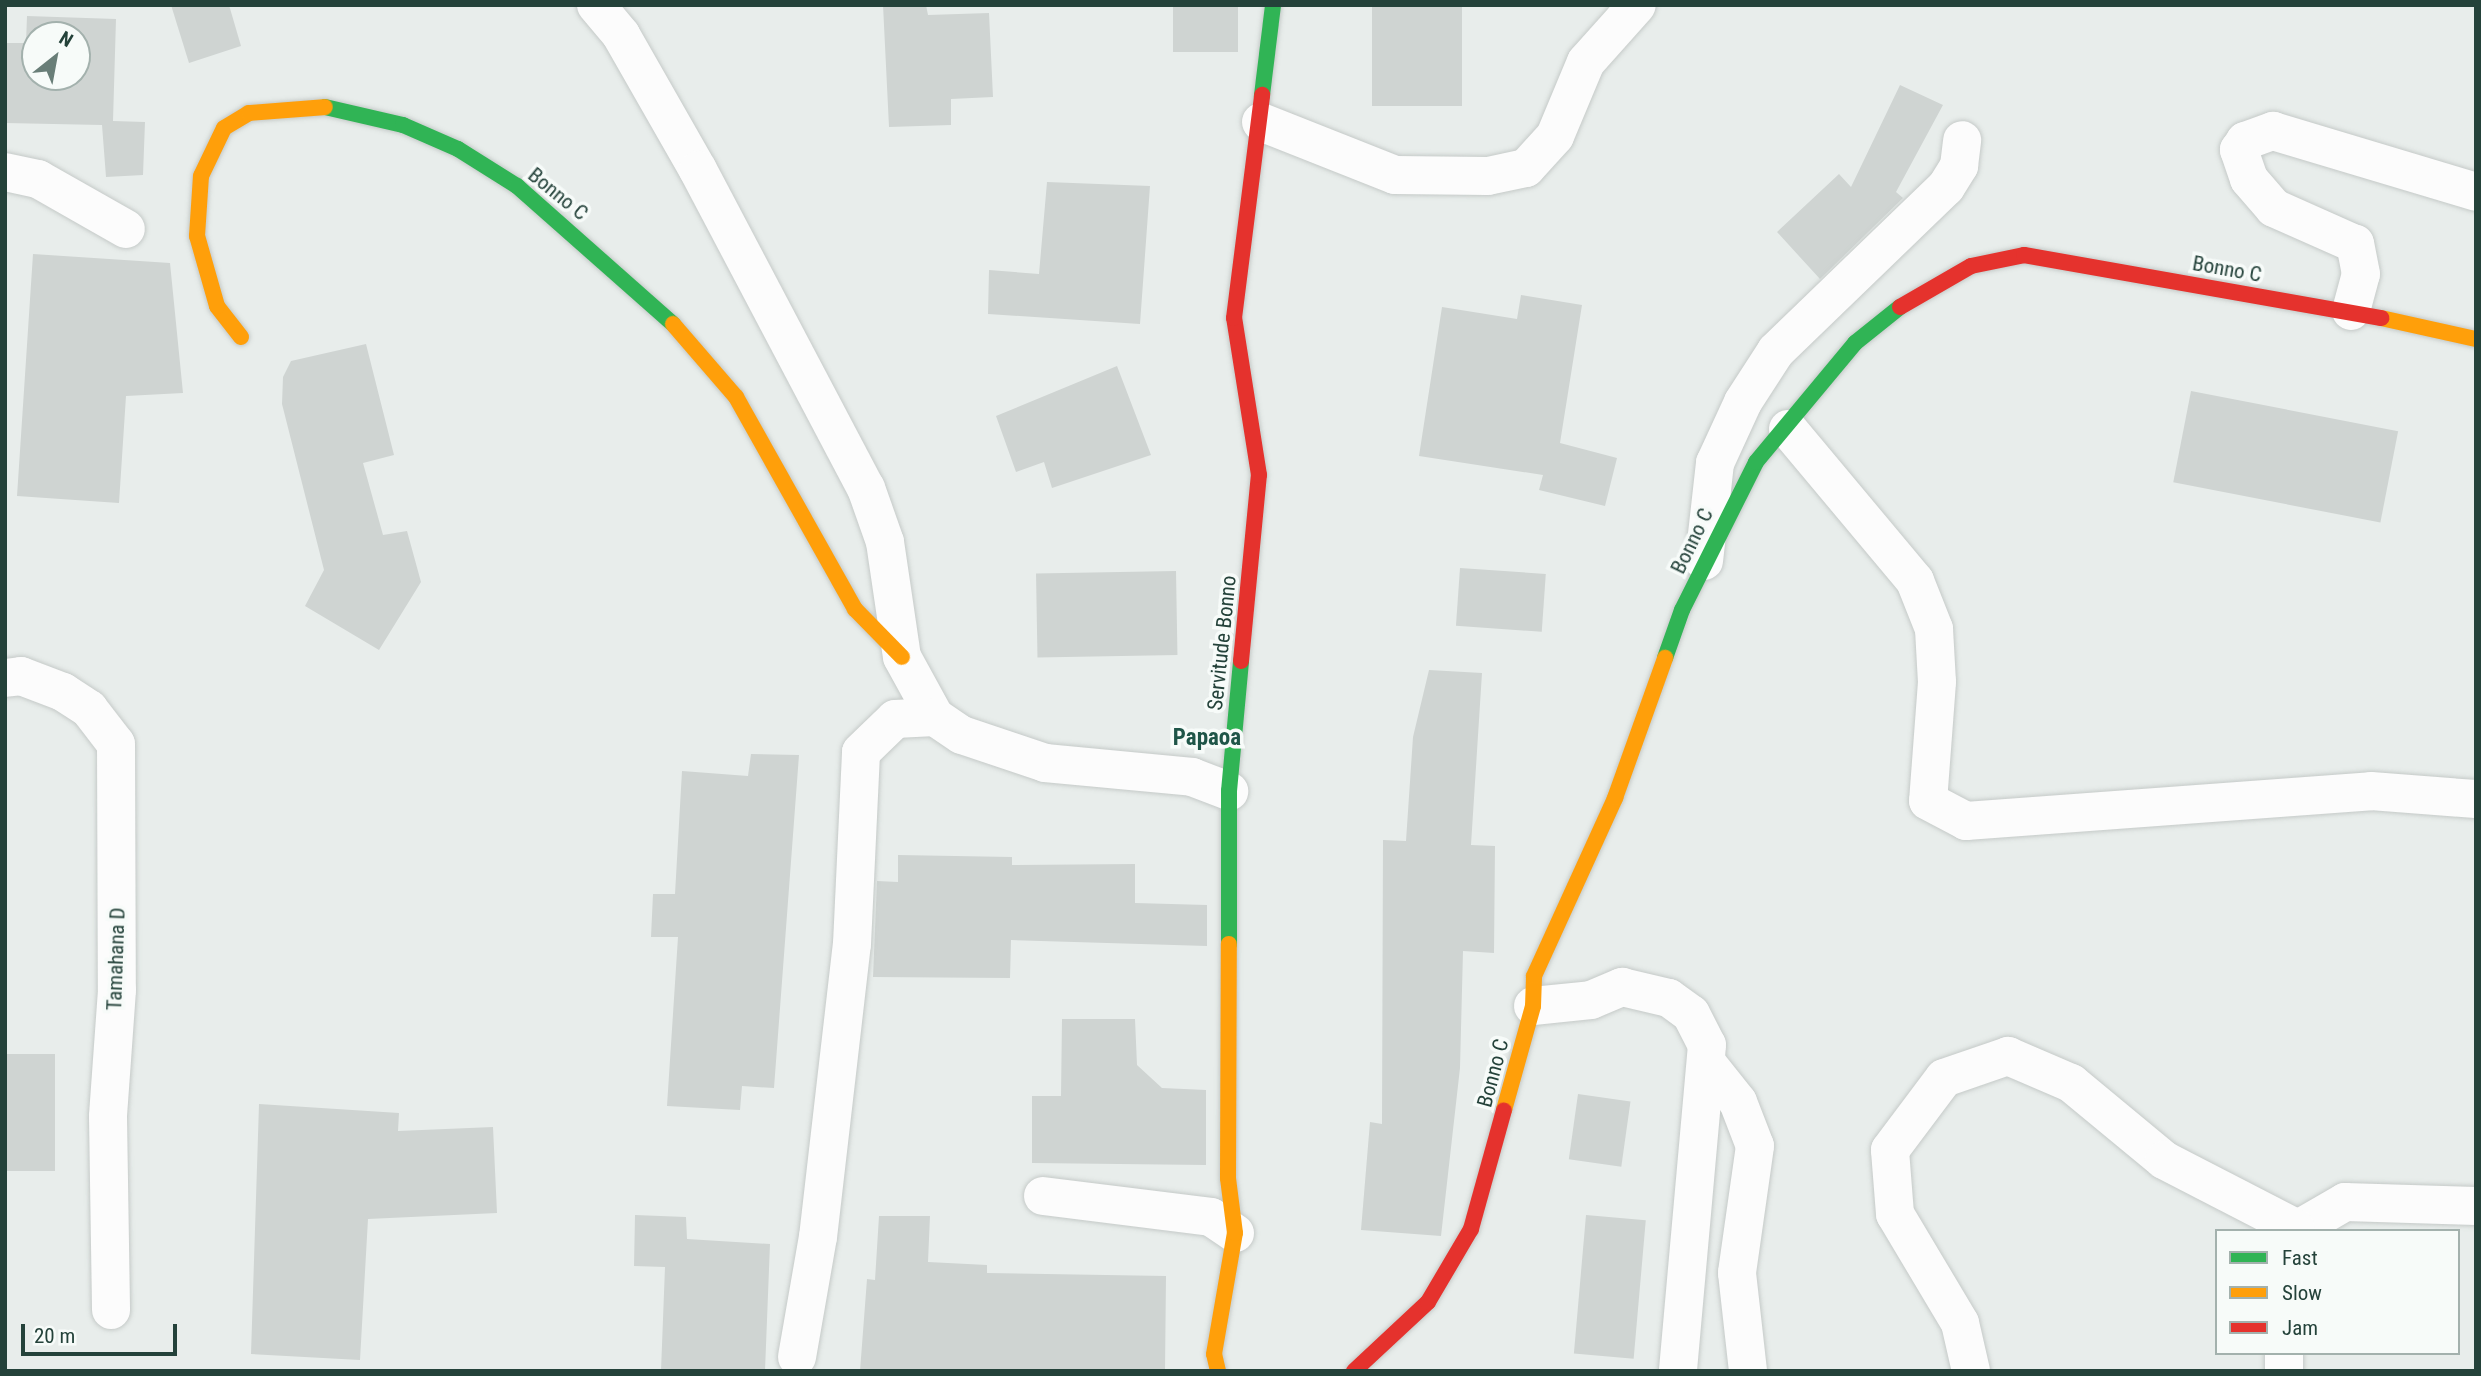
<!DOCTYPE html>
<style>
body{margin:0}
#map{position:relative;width:2481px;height:1376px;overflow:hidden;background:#e8edeb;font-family:"Roboto Condensed",sans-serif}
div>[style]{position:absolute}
.building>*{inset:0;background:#cfd4d2;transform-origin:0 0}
.roads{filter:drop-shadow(0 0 2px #c5cac8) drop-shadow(0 0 2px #c5cac8)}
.street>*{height:38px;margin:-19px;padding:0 19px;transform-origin:19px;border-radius:19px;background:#fcfcfc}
.fast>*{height:16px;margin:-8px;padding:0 8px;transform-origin:8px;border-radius:8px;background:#30b455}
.slow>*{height:16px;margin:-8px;padding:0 8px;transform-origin:8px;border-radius:8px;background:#ff9f0a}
.jam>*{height:16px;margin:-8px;padding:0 8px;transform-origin:8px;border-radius:8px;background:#e5322d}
span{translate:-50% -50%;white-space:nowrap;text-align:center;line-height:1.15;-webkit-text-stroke:7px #f7fbf9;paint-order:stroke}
.street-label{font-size:21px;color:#24423a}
.neighbourhood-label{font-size:23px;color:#1f5548;font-weight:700}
.frame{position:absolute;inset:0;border:7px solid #24423a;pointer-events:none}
.legend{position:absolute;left:2215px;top:1229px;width:245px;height:126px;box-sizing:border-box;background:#f7fbf9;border:2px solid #a3b1ad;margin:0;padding:9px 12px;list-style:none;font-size:21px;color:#24423a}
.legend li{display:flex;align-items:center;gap:14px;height:35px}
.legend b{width:35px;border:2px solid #a3b1ad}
.north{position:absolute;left:21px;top:21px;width:70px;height:70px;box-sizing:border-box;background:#f7fbf9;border:2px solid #a3b1ad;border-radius:50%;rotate:31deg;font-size:19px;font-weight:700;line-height:28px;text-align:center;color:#24423a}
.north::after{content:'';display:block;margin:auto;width:24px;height:32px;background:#697e78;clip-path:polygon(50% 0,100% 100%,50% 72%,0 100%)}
.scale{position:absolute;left:21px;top:1324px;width:156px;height:32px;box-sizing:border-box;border:4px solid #24423a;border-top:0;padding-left:9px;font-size:21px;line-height:24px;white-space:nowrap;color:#24423a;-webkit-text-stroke:5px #f7fbf9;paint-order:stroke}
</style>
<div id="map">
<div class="building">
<div style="clip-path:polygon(171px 5px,229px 5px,241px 46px,189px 63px)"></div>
<div style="clip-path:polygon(883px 5px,926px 5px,928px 15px,989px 13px,993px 97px,951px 99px,951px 125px,889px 127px)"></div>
<div style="left:1173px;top:5px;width:65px;height:47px"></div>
<div style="left:1372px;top:5px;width:90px;height:101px"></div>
<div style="clip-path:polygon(evenodd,27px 16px,116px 19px,113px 121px,145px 122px,143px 175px,106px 177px,102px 125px,5px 123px,5px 43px,26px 43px,27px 16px,35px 35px,77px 35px,77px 77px,35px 77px,35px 35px)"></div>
<div style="clip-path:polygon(1900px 85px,1943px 105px,1896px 192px,1903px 198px,1820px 279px,1777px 232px,1839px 174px,1851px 187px)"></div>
<div style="clip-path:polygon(1047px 182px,1150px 186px,1140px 324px,988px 314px,989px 270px,1039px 274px)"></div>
<div style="clip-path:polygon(33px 254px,170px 263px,183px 393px,126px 396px,119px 503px,17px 496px)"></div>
<div style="clip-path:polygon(1521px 295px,1582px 305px,1560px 443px,1617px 458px,1605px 506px,1539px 490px,1543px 475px,1419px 456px,1442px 307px,1517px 319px)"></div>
<div style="clip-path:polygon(366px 344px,394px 455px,363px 463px,383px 535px,407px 531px,421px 582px,379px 650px,305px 606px,324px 570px,282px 404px,283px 377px,291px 361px)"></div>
<div style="clip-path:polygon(1117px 366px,1151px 455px,1052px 488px,1044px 462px,1016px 472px,996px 416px)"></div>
<div style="left:2191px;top:391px;width:211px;height:93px;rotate:11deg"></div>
<div style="left:1460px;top:568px;width:86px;height:58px;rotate:4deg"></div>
<div style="left:1176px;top:571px;width:84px;height:140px;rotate:89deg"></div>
<div style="clip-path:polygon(1429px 670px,1482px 673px,1471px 845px,1495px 846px,1494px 953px,1463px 951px,1460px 1068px,1441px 1236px,1361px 1230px,1370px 1122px,1382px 1124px,1383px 840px,1406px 841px,1413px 737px)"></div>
<div style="clip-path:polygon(751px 754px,799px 755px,774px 1088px,742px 1086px,740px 1110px,667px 1106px,678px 937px,651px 937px,653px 894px,675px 894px,682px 771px,748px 776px)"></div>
<div style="clip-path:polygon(898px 855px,1012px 857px,1012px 865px,1135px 864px,1135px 903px,1207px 905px,1207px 946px,1011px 940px,1010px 978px,873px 977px,877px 881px,898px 882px)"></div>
<div style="clip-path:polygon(1062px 1019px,1135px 1019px,1137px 1065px,1162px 1088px,1206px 1090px,1206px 1165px,1032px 1163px,1032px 1096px,1061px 1096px)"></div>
<div style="left:5px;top:1054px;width:50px;height:117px"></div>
<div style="left:1578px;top:1094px;width:53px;height:66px;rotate:8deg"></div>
<div style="clip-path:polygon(259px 1104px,399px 1113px,398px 1131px,493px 1127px,497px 1213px,368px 1219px,360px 1360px,251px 1354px)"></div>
<div style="clip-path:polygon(635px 1215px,686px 1217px,687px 1239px,770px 1244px,765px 1371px,661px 1371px,665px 1267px,634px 1266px)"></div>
<div style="left:1586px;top:1215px;width:60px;height:139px;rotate:5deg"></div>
<div style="clip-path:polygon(879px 1216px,930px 1216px,928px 1262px,987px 1265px,987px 1273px,1166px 1276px,1165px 1371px,860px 1371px,867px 1279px,875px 1280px)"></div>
</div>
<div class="roads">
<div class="street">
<div style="left:596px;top:5px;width:39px;rotate:50deg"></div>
<div style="left:621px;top:35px;width:155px;rotate:60.3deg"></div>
<div style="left:698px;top:170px;width:360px;rotate:62.2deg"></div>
<div style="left:866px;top:488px;width:57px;rotate:70.6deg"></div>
<div style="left:885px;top:542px;width:116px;rotate:81.6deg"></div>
<div style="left:902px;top:657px;width:68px;rotate:61.2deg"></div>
<div style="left:1261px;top:122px;width:144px;rotate:21.6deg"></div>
<div style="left:1395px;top:175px;width:93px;rotate:0.6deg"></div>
<div style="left:1488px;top:176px;width:39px;rotate:-12deg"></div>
<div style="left:1526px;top:168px;width:43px;rotate:-47.8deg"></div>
<div style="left:1555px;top:136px;width:80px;rotate:-67.3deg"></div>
<div style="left:1586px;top:62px;width:76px;rotate:-48.2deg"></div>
<div style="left:5px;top:172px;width:34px;rotate:12deg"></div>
<div style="left:38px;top:179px;width:101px;rotate:29.6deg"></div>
<div style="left:2351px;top:311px;width:38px;rotate:-75deg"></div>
<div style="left:2361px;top:274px;width:31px;rotate:-101deg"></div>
<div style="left:2355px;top:244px;width:89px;rotate:-156deg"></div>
<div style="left:2274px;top:208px;width:38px;rotate:-131deg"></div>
<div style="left:2249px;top:179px;width:31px;rotate:-109deg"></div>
<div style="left:2239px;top:150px;width:11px;rotate:-56deg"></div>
<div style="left:2245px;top:141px;width:30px;rotate:-20deg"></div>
<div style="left:2273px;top:131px;width:212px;rotate:16.7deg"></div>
<div style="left:1788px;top:429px;width:198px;rotate:50.1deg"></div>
<div style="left:1915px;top:581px;width:52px;rotate:68.4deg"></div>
<div style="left:1934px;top:629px;width:53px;rotate:86.8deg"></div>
<div style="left:1937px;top:682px;width:119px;rotate:94.3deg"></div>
<div style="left:1928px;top:801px;width:43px;rotate:27.8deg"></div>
<div style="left:1966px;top:821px;width:406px;rotate:-4.2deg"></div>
<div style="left:2371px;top:791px;width:105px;rotate:4.4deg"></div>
<div style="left:1704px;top:561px;width:99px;rotate:-83.6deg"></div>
<div style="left:1715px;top:463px;width:67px;rotate:-65.3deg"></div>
<div style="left:1743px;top:402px;width:61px;rotate:-57.1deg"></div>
<div style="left:1776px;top:351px;width:236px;rotate:-44deg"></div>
<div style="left:1946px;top:187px;width:25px;rotate:-58deg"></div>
<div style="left:1959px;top:166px;width:26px;rotate:-83deg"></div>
<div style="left:5px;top:678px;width:16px;rotate:-7deg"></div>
<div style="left:21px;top:676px;width:45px;rotate:20.9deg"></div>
<div style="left:63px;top:692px;width:31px;rotate:33deg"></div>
<div style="left:89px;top:709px;width:44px;rotate:52.4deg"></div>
<div style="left:116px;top:744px;width:246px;rotate:89.8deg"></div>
<div style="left:117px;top:990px;width:127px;rotate:94.1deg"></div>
<div style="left:108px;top:1117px;width:193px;rotate:89.1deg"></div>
<div style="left:1533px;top:1006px;width:58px;rotate:-5.9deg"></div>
<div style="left:1591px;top:1000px;width:34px;rotate:-23deg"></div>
<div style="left:1622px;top:987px;width:48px;rotate:13.2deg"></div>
<div style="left:1669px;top:998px;width:27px;rotate:36deg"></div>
<div style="left:1691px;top:1014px;width:35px;rotate:63deg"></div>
<div style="left:1707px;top:1045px;width:327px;rotate:95.1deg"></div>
<div style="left:1706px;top:1062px;width:51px;rotate:51.3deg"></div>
<div style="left:1738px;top:1102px;width:47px;rotate:68.9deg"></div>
<div style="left:1755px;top:1146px;width:128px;rotate:98.1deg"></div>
<div style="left:1737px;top:1273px;width:99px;rotate:83.6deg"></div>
<div style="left:1043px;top:1196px;width:169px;rotate:7.1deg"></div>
<div style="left:1211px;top:1217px;width:29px;rotate:34deg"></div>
<div style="left:2295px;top:1231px;width:58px;rotate:-30.1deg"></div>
<div style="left:2345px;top:1202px;width:131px;rotate:1.7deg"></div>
<div style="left:797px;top:1357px;width:122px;rotate:-80.1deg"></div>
<div style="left:818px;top:1237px;width:295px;rotate:-83.4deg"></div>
<div style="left:852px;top:944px;width:192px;rotate:-87.3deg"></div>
<div style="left:861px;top:752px;width:47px;rotate:-44.1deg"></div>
<div style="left:895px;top:719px;width:40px;rotate:-2.9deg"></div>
<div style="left:935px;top:717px;width:32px;rotate:34deg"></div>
<div style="left:962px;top:735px;width:88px;rotate:18.6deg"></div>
<div style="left:1045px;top:763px;width:148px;rotate:5.4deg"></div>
<div style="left:1192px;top:777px;width:40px;rotate:21deg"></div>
<div style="left:1971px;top:1371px;width:49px;rotate:-102.9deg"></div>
<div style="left:1960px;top:1323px;width:127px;rotate:-120.8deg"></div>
<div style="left:1895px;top:1214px;width:64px;rotate:-94.5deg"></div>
<div style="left:1890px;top:1150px;width:90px;rotate:-53.1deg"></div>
<div style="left:1944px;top:1078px;width:68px;rotate:-19deg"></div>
<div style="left:2008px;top:1056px;width:69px;rotate:23.2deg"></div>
<div style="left:2071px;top:1083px;width:121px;rotate:39.6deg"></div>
<div style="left:2164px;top:1160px;width:148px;rotate:27.3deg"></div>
<div style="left:2284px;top:1371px;width:18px;rotate:-90deg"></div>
</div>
<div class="fast">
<div style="left:1262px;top:95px;width:91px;rotate:-83deg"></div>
<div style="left:325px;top:107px;width:80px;rotate:13deg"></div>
<div style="left:403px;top:125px;width:60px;rotate:23.6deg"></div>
<div style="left:458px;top:149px;width:70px;rotate:32.1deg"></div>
<div style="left:517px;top:186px;width:208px;rotate:41.5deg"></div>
<div style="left:1665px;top:658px;width:51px;rotate:-70.5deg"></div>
<div style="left:1682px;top:610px;width:165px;rotate:-63.4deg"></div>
<div style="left:1756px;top:462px;width:155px;rotate:-50.2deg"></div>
<div style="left:1855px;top:343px;width:58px;rotate:-38.7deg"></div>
<div style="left:1229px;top:944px;width:153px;rotate:-90deg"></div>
<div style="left:1229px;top:791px;width:131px;rotate:-84.7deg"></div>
</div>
<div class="slow">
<div style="left:2381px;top:318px;width:97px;rotate:12.5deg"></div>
<div style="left:673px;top:324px;width:96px;rotate:49.2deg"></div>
<div style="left:736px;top:397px;width:243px;rotate:60.7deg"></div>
<div style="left:855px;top:609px;width:67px;rotate:45.6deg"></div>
<div style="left:241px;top:337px;width:39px;rotate:-128deg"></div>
<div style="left:217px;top:306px;width:73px;rotate:-105.9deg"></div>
<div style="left:197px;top:236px;width:60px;rotate:-86.2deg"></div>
<div style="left:201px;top:176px;width:53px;rotate:-64.4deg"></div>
<div style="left:224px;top:128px;width:29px;rotate:-31deg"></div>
<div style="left:249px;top:113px;width:76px;rotate:-4.5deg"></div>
<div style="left:1504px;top:1110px;width:108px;rotate:-74.4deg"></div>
<div style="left:1533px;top:1006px;width:30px;rotate:-88deg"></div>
<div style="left:1534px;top:976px;width:196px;rotate:-65.5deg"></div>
<div style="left:1615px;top:798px;width:149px;rotate:-70.3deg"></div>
<div style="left:1218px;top:1371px;width:17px;rotate:-103deg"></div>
<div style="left:1214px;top:1354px;width:123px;rotate:-80.2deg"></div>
<div style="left:1235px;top:1233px;width:55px;rotate:-97.3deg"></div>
<div style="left:1228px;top:1178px;width:234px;rotate:-89.8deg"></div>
</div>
<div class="jam">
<div style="left:1900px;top:307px;width:82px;rotate:-30deg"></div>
<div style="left:1971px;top:266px;width:54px;rotate:-11.7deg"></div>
<div style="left:2024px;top:255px;width:363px;rotate:10deg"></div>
<div style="left:1241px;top:661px;width:187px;rotate:-84.5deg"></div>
<div style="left:1259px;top:475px;width:159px;rotate:-99deg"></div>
<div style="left:1234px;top:318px;width:225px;rotate:-82.8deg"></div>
<div style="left:1354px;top:1371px;width:101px;rotate:-43deg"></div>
<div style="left:1428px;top:1302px;width:85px;rotate:-59.5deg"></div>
<div style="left:1471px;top:1229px;width:123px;rotate:-74.5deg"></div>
</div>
</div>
<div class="street-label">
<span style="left:558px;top:194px;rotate:39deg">Bonno C</span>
<span style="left:2227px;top:269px;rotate:10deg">Bonno C</span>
<span style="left:1692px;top:541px;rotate:-64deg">Bonno C</span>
<span style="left:1222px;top:643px;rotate:-84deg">Servitude Bonno</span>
<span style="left:116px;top:959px;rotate:-88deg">Tamahana D</span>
<span style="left:1493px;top:1073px;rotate:-75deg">Bonno C</span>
</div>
<div class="neighbourhood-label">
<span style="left:1207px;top:738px">Papaoa</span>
</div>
<div class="frame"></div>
<ul class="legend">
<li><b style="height:9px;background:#30b455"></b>Fast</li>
<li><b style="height:9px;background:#ff9f0a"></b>Slow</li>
<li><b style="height:9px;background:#e5322d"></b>Jam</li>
</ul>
<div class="north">N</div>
<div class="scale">20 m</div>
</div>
